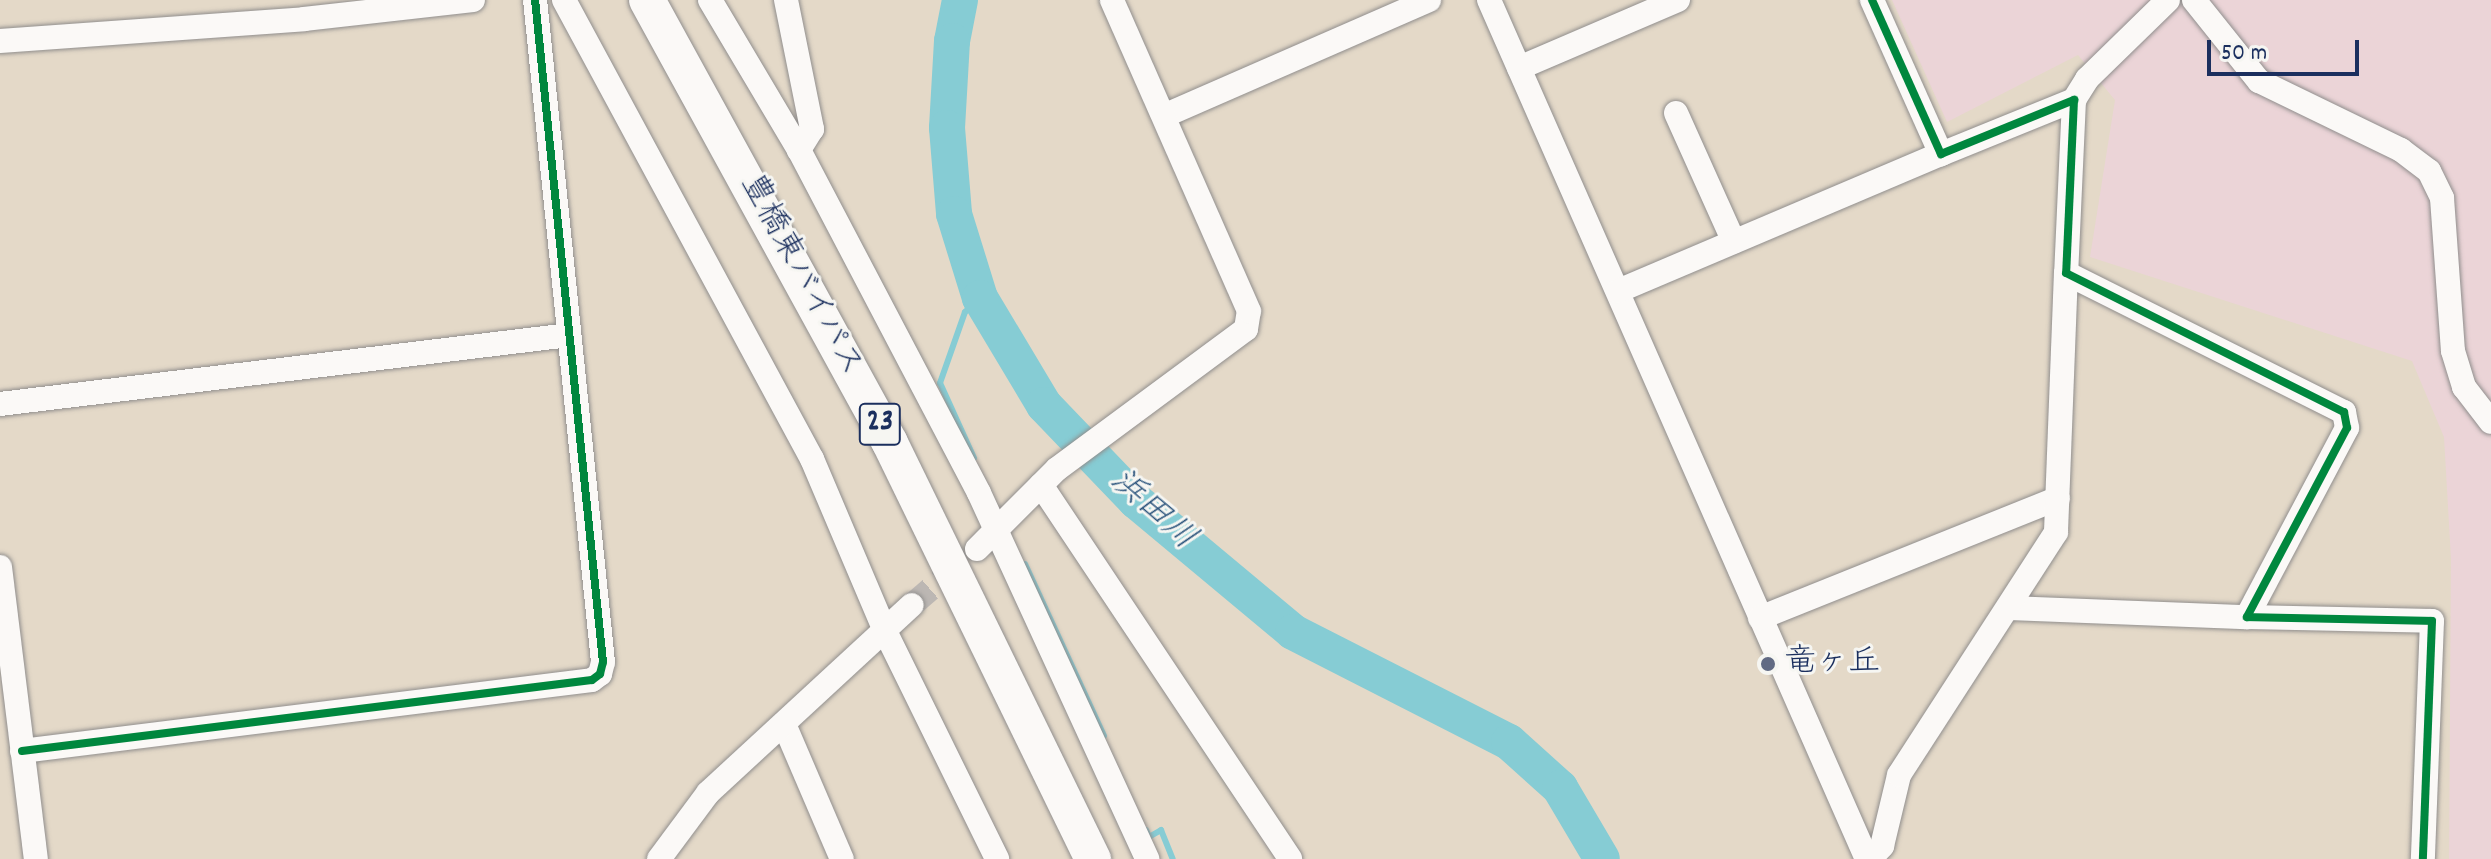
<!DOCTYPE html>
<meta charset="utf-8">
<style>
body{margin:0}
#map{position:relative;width:2491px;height:859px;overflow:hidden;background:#e4d9c8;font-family:Dekko,"Klee One",sans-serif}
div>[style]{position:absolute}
.built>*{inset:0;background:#ebd4d7}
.stream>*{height:6px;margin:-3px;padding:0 3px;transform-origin:3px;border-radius:3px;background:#86ccd4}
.river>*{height:36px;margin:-18px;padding:0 18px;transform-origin:18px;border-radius:18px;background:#86ccd4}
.minor-tunnel>*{height:24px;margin-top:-12px;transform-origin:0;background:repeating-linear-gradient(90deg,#bcb7b3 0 24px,transparent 0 36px)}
.roads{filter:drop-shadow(0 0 2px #908e8d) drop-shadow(0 0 2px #908e8d)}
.minor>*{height:24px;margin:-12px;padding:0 12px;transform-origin:12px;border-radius:12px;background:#fbf9f7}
.highway>*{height:36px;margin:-18px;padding:0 18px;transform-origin:18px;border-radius:18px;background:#fbf9f7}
.cycleway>*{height:8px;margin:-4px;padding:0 4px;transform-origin:4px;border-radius:4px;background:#00873e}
.dots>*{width:22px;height:22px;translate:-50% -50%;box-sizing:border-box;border:4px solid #f6f6f2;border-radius:50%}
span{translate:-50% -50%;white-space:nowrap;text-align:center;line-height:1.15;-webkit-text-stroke:6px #f6f6f2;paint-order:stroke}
.shield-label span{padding:2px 6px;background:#f6f6f2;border:2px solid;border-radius:6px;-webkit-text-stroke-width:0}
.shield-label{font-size:30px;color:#1b2f5e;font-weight:700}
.street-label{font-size:32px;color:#1b2f5e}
.poi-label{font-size:32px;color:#1b2f5e}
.left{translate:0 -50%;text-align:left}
.water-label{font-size:34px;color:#2c557d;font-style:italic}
.scale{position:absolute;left:2207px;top:40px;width:152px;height:36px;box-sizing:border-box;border:4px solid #1b2f5e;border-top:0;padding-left:10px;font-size:24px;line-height:28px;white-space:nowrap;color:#1b2f5e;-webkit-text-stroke:6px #f6f6f2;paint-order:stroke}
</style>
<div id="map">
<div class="built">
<div style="clip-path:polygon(1892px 0,2491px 0,2491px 859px,2449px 859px,2451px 559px,2444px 437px,2412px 361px,2090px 257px,2115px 100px,2078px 55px,1947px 122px)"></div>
</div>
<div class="stream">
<div style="left:974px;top:458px;width:82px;rotate:-114.4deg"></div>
<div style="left:940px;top:383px;width:75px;rotate:-70.6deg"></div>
<div style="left:965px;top:312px;width:21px;rotate:-43deg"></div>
<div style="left:1025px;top:564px;width:189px;rotate:65.3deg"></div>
<div style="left:1146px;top:830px;width:8px;rotate:67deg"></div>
<div style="left:1149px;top:837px;width:14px;rotate:-30deg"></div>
<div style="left:1161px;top:830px;width:31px;rotate:68deg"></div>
</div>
<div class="river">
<div style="left:960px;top:0;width:42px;rotate:101deg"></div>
<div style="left:952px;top:41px;width:87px;rotate:93.3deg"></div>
<div style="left:947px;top:128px;width:86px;rotate:85.3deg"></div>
<div style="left:954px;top:214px;width:88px;rotate:72.8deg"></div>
<div style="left:980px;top:298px;width:125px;rotate:59.1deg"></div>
<div style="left:1044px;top:405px;width:133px;rotate:46.2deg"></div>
<div style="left:1136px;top:501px;width:204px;rotate:39.8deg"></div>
<div style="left:1293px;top:632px;width:242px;rotate:27deg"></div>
<div style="left:1509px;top:742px;width:69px;rotate:42deg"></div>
<div style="left:1560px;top:788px;width:82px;rotate:59.4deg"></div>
</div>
<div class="minor-tunnel">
<div style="left:912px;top:605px;width:67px;rotate:-40.8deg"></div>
</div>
<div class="roads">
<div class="minor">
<div style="left:564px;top:0;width:522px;rotate:61.62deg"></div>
<div style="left:812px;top:459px;width:187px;rotate:67deg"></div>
<div style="left:885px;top:631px;width:254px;rotate:63.8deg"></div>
<div style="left:710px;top:0;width:174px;rotate:59.3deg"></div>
<div style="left:799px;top:150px;width:387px;rotate:62.3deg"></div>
<div style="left:979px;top:493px;width:403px;rotate:65.3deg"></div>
<div style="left:786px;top:0;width:132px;rotate:78.6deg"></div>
<div style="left:812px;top:129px;width:25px;rotate:122deg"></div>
<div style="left:1489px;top:0;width:938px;rotate:66.25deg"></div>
<div style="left:1872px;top:0;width:169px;rotate:65.9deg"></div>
<div style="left:1941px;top:154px;width:144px;rotate:-22.1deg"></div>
<div style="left:2074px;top:100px;width:173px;rotate:92.6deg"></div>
<div style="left:2066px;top:273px;width:311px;rotate:26.6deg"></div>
<div style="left:2344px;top:412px;width:16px;rotate:79deg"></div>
<div style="left:2347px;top:428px;width:214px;rotate:117.9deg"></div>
<div style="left:2247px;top:617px;width:185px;rotate:1.2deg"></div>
<div style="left:2432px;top:621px;width:238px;rotate:92.2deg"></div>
<div style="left:2194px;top:0;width:104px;rotate:51.3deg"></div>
<div style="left:2259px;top:81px;width:158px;rotate:25.9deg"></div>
<div style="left:2401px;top:150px;width:35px;rotate:37deg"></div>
<div style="left:2429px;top:171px;width:30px;rotate:64deg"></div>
<div style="left:2442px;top:198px;width:153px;rotate:85.9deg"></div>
<div style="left:2453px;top:351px;width:38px;rotate:73deg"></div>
<div style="left:2464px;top:387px;width:44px;rotate:52.4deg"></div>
<div style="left:0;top:41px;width:305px;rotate:-4.1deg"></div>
<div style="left:304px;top:19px;width:170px;rotate:-6.4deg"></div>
<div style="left:1519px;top:68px;width:173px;rotate:-23.2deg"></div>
<div style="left:2074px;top:100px;width:25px;rotate:-58deg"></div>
<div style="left:2087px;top:79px;width:113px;rotate:-44.3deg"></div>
<div style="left:1676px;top:113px;width:141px;rotate:65.8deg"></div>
<div style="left:1166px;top:115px;width:287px;rotate:-23.6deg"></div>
<div style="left:1618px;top:291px;width:351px;rotate:-23deg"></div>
<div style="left:0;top:404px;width:573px;rotate:-6.91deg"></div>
<div style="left:1041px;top:485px;width:449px;rotate:56.3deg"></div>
<div style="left:977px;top:549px;width:113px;rotate:-45deg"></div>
<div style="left:1057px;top:469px;width:235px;rotate:-36.5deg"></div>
<div style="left:1246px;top:329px;width:18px;rotate:-81deg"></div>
<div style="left:1249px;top:311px;width:340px;rotate:-113.8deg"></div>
<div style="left:0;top:567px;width:294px;rotate:83deg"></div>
<div style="left:2009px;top:608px;width:238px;rotate:2.2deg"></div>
<div style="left:1760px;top:618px;width:321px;rotate:-21.9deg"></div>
<div style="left:784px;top:724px;width:147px;rotate:66.8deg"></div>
<div style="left:22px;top:751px;width:574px;rotate:-7.1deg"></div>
<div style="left:592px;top:680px;width:10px;rotate:-37deg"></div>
<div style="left:600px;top:674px;width:12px;rotate:-76deg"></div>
<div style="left:603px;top:662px;width:665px;rotate:-95.86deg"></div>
<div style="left:659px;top:859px;width:82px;rotate:-53.4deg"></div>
<div style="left:708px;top:793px;width:277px;rotate:-42.7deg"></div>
<div style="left:1870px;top:859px;width:18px;rotate:-47deg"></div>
<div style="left:1882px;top:846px;width:73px;rotate:-76.5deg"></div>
<div style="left:1899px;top:775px;width:289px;rotate:-57.1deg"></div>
<div style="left:2056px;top:532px;width:259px;rotate:-87.8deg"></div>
</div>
<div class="highway">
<div style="left:647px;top:0;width:505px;rotate:61.25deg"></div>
<div style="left:890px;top:443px;width:463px;rotate:64deg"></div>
</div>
</div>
<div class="cycleway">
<div style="left:1872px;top:0;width:169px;rotate:65.9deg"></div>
<div style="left:1941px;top:154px;width:144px;rotate:-22.1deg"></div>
<div style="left:2074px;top:100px;width:173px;rotate:92.6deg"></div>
<div style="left:2066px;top:273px;width:311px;rotate:26.6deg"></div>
<div style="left:2344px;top:412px;width:16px;rotate:79deg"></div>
<div style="left:2347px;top:428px;width:214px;rotate:117.9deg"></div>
<div style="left:2247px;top:617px;width:185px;rotate:1.2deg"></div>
<div style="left:2432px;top:621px;width:238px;rotate:92.2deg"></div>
<div style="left:22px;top:751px;width:574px;rotate:-7.1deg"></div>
<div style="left:592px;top:680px;width:10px;rotate:-37deg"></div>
<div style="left:600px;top:674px;width:12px;rotate:-76deg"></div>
<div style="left:603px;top:662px;width:665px;rotate:-95.86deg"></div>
</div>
<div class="dots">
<div style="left:1768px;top:664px;background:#616a83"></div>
</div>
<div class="shield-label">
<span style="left:880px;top:424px">23</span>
</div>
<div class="street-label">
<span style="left:800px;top:276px;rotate:62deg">豊橋東バイパス</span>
</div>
<div class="poi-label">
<span class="left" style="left:1784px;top:664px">竜ヶ丘</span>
</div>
<div class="water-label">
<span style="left:1152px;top:511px;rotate:42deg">浜田川</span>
</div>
<div class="scale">50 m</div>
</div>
